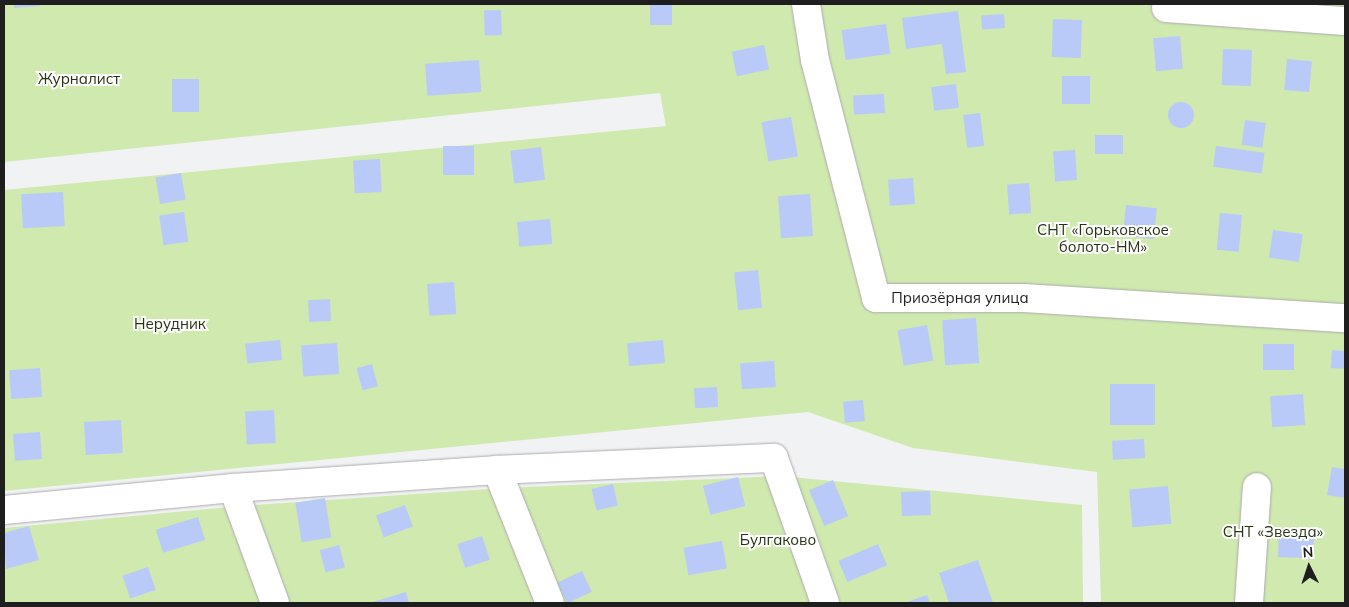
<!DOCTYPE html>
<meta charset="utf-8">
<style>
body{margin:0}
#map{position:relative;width:1349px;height:607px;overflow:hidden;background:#f1f2f4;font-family:Mulish,sans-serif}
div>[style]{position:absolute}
.green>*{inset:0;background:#cfe9af}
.building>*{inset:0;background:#b9caf8;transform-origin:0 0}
.round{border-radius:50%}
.roads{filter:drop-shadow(0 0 1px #ababad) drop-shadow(0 0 1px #ababad)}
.minor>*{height:28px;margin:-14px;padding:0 14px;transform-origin:14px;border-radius:14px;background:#fff}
span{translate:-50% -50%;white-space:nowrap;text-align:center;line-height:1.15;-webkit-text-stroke:4px #fff;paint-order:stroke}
.park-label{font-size:15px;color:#263312}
.street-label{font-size:15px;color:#1e1e1f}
.frame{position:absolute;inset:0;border:5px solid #1e1e1f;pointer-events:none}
.north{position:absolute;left:1284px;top:542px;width:50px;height:50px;-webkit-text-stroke:4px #fff;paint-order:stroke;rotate:356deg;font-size:14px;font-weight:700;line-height:20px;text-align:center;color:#1e1e1f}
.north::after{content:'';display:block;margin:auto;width:18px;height:22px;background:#1e1e1f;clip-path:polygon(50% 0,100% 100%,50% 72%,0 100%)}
</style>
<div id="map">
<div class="green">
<div style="clip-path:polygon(4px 4px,1345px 4px,1345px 603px,1101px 603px,1097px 472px,913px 448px,808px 412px,4px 491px,4px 190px,666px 126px,660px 93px,4px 162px)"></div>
<div style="clip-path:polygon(780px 476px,1082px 505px,1083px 603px,4px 603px,4px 528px,240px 506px,504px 488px)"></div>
</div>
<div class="building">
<div style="clip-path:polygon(14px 4px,39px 4px,40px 6px,14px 8px)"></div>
<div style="left:650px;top:4px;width:22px;height:21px"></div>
<div style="left:501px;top:10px;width:25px;height:17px;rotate:88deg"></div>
<div style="clip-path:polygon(958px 11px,966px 72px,946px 74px,942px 44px,906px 49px,902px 18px)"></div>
<div style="left:1004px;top:14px;width:14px;height:23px;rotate:86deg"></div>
<div style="left:1053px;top:19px;width:29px;height:38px;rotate:2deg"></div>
<div style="left:886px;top:24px;width:30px;height:45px;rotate:82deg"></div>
<div style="left:1180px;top:36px;width:33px;height:27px;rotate:85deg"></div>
<div style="left:764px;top:45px;width:25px;height:33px;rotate:78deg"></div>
<div style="left:1223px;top:49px;width:29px;height:36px;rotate:2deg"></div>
<div style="left:1287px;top:59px;width:25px;height:31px;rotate:5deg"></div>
<div style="left:479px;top:60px;width:32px;height:54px;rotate:86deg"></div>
<div style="left:1062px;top:76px;width:28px;height:28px"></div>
<div style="left:172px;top:79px;width:27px;height:33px"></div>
<div style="left:956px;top:84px;width:24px;height:25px;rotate:83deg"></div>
<div style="left:884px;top:94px;width:19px;height:31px;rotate:87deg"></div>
<div class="round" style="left:1168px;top:102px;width:26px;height:26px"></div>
<div style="left:980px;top:113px;width:33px;height:17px;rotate:83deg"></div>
<div style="left:791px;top:117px;width:40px;height:30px;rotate:80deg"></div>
<div style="left:1245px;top:120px;width:21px;height:25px;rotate:8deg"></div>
<div style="left:1095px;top:135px;width:28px;height:19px"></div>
<div style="left:443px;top:146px;width:31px;height:29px"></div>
<div style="left:1216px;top:146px;width:49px;height:21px;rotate:8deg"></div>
<div style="left:541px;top:147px;width:33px;height:31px;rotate:83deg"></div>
<div style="left:1075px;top:150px;width:30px;height:22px;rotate:86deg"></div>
<div style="left:380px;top:159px;width:33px;height:27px;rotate:87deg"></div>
<div style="left:181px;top:173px;width:27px;height:26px;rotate:80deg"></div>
<div style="left:913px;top:178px;width:26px;height:25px;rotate:86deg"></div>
<div style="left:1029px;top:183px;width:30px;height:22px;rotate:86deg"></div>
<div style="left:63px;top:192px;width:34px;height:42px;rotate:87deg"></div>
<div style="left:810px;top:194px;width:42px;height:32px;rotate:86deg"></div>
<div style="left:1126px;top:205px;width:31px;height:31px;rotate:6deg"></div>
<div style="left:184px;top:212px;width:30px;height:25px;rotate:82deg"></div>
<div style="left:1220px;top:213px;width:22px;height:37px;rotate:5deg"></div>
<div style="left:550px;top:219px;width:25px;height:33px;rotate:85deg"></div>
<div style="left:1273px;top:230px;width:30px;height:28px;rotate:8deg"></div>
<div style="left:758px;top:270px;width:38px;height:24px;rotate:84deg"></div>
<div style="left:454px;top:282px;width:32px;height:27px;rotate:86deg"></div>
<div style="left:330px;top:299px;width:22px;height:22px;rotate:87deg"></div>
<div style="left:976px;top:318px;width:45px;height:34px;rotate:86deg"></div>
<div style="left:927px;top:325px;width:36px;height:30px;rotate:80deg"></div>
<div style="left:280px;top:340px;width:20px;height:35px;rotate:84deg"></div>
<div style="left:663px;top:340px;width:23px;height:36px;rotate:85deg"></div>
<div style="left:337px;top:343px;width:31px;height:36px;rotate:86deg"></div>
<div style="left:1263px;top:344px;width:31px;height:26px"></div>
<div style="left:1332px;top:350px;width:13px;height:18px;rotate:4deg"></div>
<div style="left:774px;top:361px;width:26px;height:34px;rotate:86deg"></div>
<div style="left:372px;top:364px;width:23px;height:16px;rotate:75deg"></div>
<div style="left:40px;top:368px;width:29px;height:31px;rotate:86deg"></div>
<div style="left:1155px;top:384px;width:41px;height:45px;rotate:90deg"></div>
<div style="left:717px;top:387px;width:20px;height:23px;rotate:87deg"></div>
<div style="left:1303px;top:394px;width:31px;height:33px;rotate:86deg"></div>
<div style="left:863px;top:400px;width:21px;height:20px;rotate:85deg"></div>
<div style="left:274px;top:410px;width:33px;height:29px;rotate:87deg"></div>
<div style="left:121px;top:420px;width:33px;height:37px;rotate:87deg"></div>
<div style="left:40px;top:432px;width:27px;height:27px;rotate:86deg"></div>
<div style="left:1144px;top:439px;width:19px;height:32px;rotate:87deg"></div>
<div style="clip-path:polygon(1332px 467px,1345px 469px,1345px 498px,1327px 495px)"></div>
<div style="left:738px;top:477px;width:30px;height:36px;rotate:76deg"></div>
<div style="left:833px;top:480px;width:39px;height:26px;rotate:67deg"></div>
<div style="left:613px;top:484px;width:22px;height:22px;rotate:77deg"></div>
<div style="left:1168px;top:486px;width:38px;height:39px;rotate:85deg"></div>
<div style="left:930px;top:491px;width:24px;height:29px;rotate:88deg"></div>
<div style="left:325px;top:498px;width:40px;height:30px;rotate:81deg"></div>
<div style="left:405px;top:505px;width:23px;height:31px;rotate:70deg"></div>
<div style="left:198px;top:517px;width:24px;height:44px;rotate:73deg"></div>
<div style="clip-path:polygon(29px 526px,39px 560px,6px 569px,4px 533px)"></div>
<div style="left:1279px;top:528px;width:35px;height:29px;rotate:2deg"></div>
<div style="left:482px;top:536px;width:25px;height:26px;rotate:72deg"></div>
<div style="left:722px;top:541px;width:28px;height:39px;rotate:80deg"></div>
<div style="left:878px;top:544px;width:23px;height:43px;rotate:67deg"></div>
<div style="left:339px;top:545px;width:23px;height:20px;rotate:75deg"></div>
<div style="clip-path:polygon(978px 560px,993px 603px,949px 603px,939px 573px)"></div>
<div style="left:148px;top:567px;width:24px;height:27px;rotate:71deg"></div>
<div style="left:582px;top:571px;width:23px;height:27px;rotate:65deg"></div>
<div style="clip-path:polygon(406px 592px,409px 603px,369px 603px)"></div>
<div style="clip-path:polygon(927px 595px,930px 603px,904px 603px)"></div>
</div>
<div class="roads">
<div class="minor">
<div style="left:806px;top:4px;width:57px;rotate:80.9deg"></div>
<div style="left:815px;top:60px;width:246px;rotate:75.6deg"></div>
<div style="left:876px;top:298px;width:148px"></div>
<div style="left:1024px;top:298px;width:322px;rotate:3.6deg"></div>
<div style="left:1166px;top:8px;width:179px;rotate:4.2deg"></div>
<div style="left:497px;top:470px;width:143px;rotate:68.3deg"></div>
<div style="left:233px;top:488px;width:122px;rotate:69.9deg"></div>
<div style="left:4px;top:510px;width:230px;rotate:-5.5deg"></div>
<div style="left:233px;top:488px;width:265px;rotate:-3.9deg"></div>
<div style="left:497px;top:470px;width:277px;rotate:-2.5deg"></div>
<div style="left:774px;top:458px;width:154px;rotate:70.6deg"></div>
<div style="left:1249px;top:603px;width:116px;rotate:-86.1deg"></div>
</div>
</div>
<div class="park-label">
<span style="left:79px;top:79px">Журналист</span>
<span style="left:1103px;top:238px">СНТ «Горьковское<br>болото-НМ»</span>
<span style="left:170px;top:324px">Нерудник</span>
<span style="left:1273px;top:532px">СНТ «Звезда»</span>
<span style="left:778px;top:540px">Булгаково</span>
</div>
<div class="street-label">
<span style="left:960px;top:298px">Приозёрная улица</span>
</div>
<div class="frame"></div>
<div class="north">N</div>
</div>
